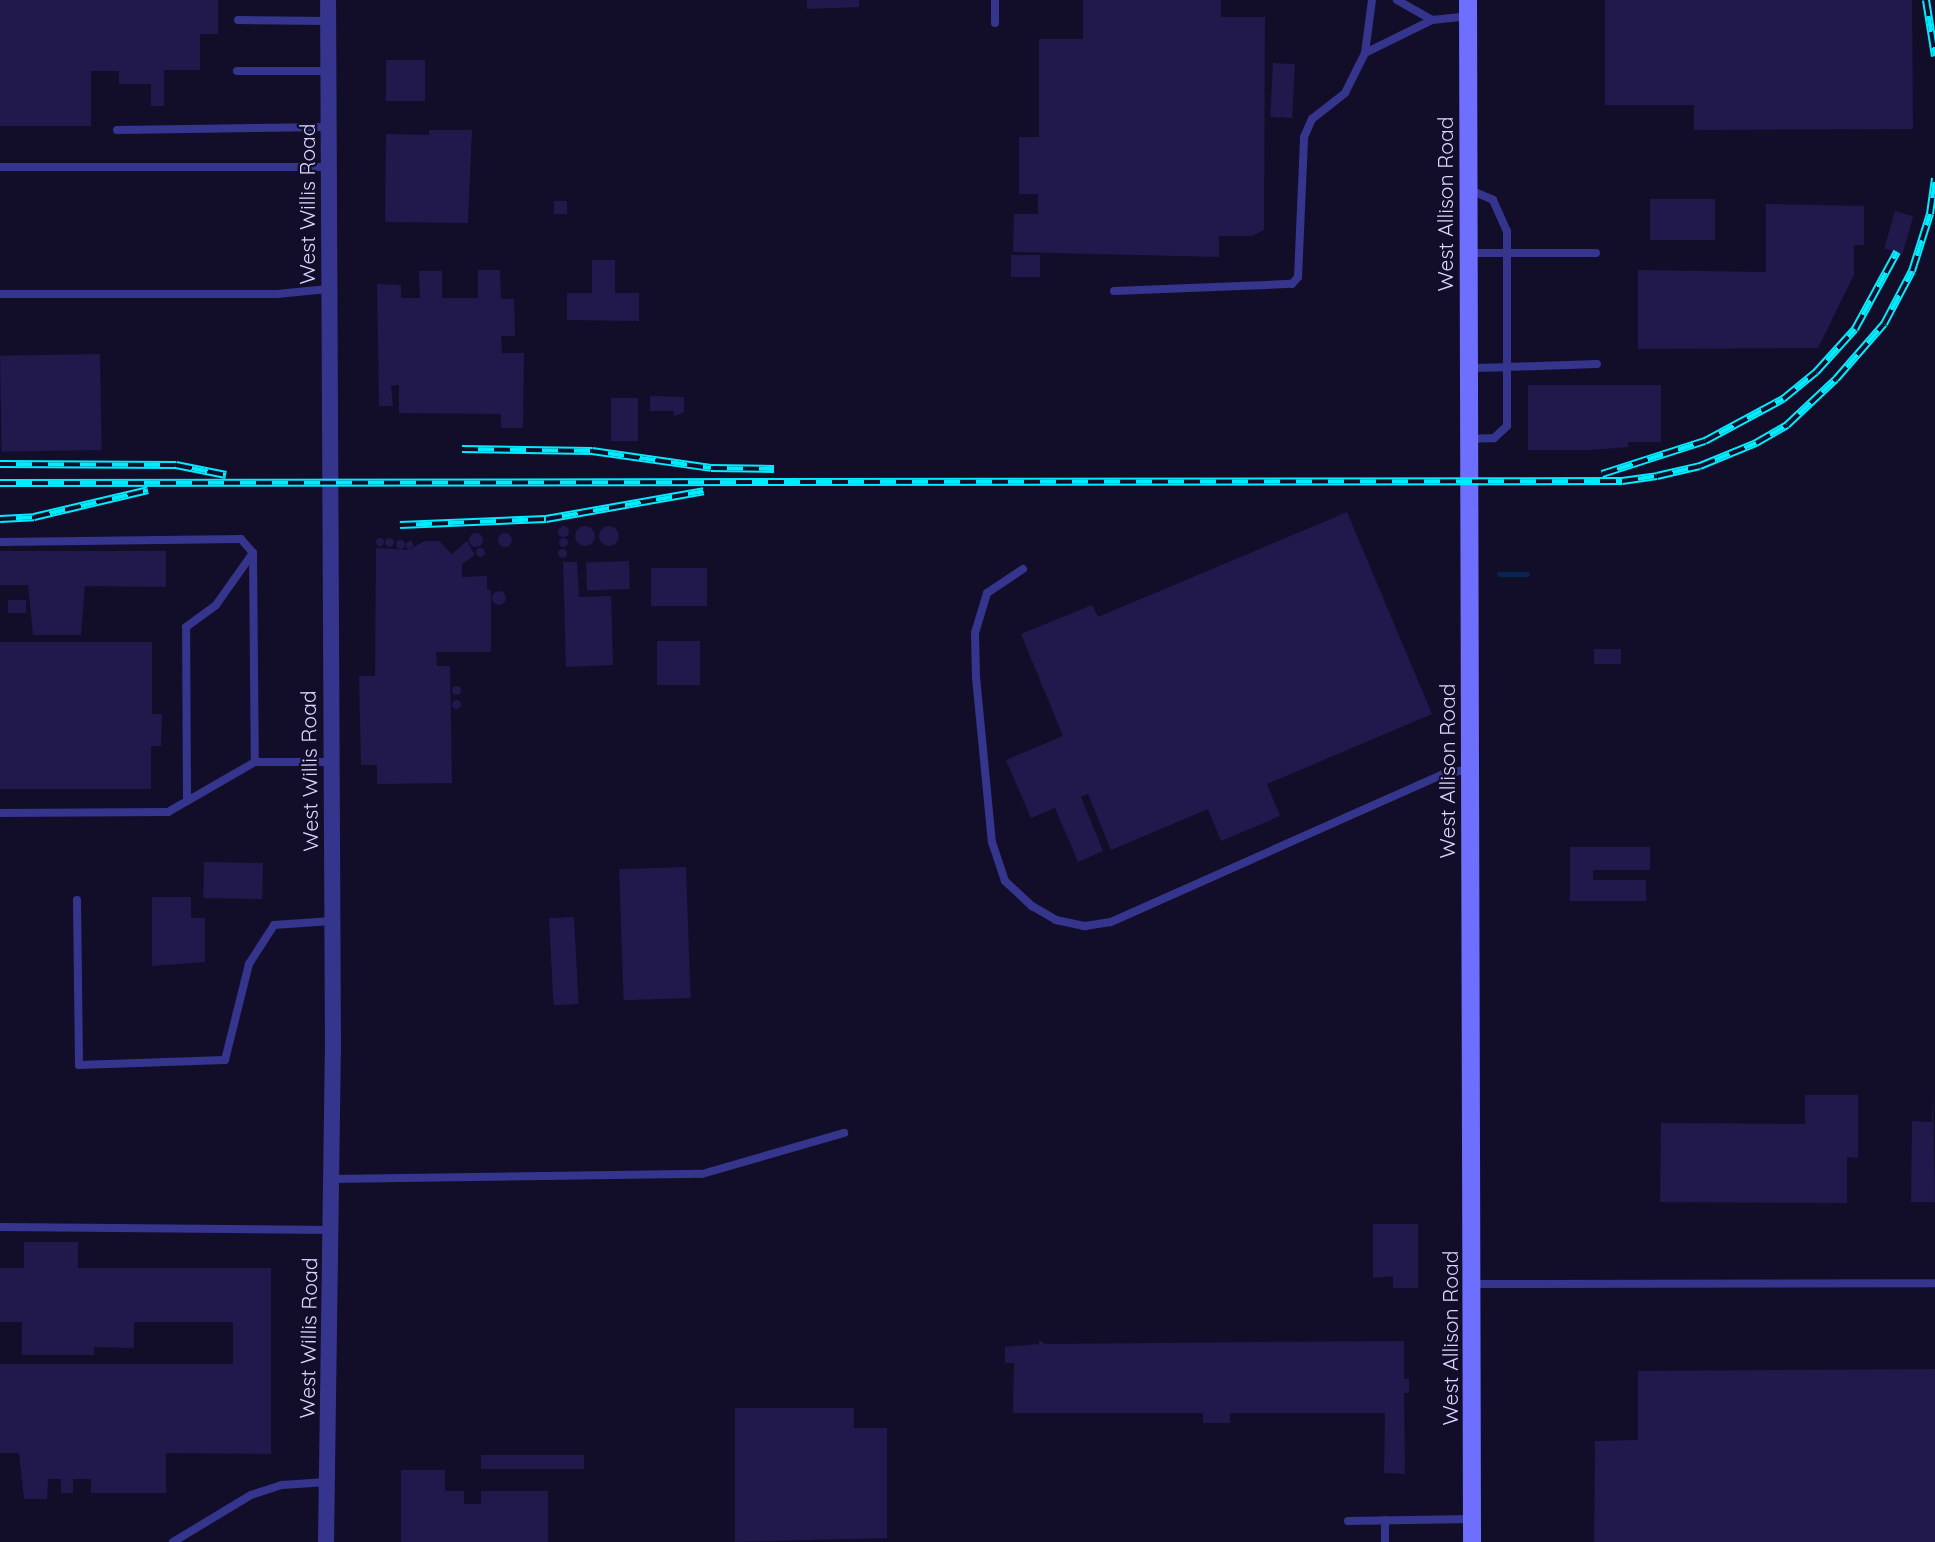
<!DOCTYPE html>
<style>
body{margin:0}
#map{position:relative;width:1935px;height:1542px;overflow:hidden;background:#120e2a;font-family:Quicksand,sans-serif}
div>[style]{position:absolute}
.stream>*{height:5px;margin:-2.5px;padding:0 2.5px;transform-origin:2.5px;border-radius:2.5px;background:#08244f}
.building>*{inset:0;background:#21184c;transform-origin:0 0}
.round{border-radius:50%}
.lane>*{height:8px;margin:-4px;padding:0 4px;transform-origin:4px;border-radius:4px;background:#36358d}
.street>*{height:16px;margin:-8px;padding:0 8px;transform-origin:8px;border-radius:8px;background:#36358d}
.secondary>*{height:18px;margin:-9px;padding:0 9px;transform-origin:9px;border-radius:9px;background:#6e6eff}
.rail>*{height:8px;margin-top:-4px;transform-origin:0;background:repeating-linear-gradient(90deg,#120e2a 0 16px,#03ecff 0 32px);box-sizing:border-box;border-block:2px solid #03ecff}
span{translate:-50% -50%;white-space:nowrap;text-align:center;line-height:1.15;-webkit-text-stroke:5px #120e2a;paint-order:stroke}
.street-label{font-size:21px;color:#dad7ff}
</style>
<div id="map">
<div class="stream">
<div style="left:1499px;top:574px;width:28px"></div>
</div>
<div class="building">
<div style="clip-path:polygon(0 0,218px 0,218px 34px,200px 34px,200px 70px,164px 70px,164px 106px,151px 106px,151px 84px,119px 84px,119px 71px,91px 71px,91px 126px,0 126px)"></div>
<div style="clip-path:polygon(807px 0,859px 0,859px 7px,807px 9px)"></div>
<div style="clip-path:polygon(1083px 0,1221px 0,1221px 17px,1265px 17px,1264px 230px,1252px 236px,1219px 236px,1219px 257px,1013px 252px,1014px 214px,1038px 214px,1038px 194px,1019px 194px,1019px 137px,1039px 137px,1039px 39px,1083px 39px)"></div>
<div style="clip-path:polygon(1605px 0,1912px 0,1913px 129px,1694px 130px,1694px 105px,1605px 105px)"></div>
<div style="left:386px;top:60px;width:39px;height:41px"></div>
<div style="left:1273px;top:63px;width:22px;height:54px;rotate:3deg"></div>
<div style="clip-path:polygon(429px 130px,472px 130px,468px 223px,385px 222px,386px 134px,429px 135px)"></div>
<div style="left:1715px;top:199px;width:41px;height:65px;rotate:90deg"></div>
<div style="left:554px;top:201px;width:13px;height:13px"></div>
<div style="clip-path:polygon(1766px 204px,1864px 206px,1864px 245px,1854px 245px,1854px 275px,1818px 348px,1638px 349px,1638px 270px,1766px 272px)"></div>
<div style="left:1895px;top:211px;width:19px;height:39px;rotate:16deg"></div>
<div style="left:1011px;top:255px;width:29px;height:22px"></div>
<div style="clip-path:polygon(592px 260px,615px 260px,615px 293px,639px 293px,639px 321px,567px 320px,567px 293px,592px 293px)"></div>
<div style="clip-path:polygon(478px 270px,500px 270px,501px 299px,514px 299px,515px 336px,501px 336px,502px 353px,524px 353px,523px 428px,501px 428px,501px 414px,399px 413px,399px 385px,391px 386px,393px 406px,379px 406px,377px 284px,401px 285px,401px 298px,420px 298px,419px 271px,442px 271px,442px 298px,478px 298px)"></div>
<div style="left:100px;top:354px;width:96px;height:100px;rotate:89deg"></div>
<div style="clip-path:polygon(1528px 385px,1661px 385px,1661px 442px,1628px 442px,1628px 447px,1591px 450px,1528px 450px)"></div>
<div style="clip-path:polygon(650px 396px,684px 397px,684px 412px,674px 416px,674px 411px,650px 411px)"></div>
<div style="left:611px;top:398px;width:27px;height:43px"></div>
<div style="clip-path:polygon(1347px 512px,1432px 714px,1267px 784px,1280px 816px,1221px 841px,1208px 809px,1111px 850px,1088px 794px,1081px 797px,1103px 851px,1078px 862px,1055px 808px,1031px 818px,1006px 760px,1063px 736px,1021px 634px,1092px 605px,1098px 617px)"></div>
<div class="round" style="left:557.5px;top:525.5px;width:11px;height:11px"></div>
<div class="round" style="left:599px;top:526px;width:20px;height:20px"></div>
<div class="round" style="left:575px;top:526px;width:20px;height:20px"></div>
<div class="round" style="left:498px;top:533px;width:14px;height:14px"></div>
<div class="round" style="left:469px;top:533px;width:14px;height:14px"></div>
<div class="round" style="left:384.5px;top:537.5px;width:9px;height:9px"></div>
<div class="round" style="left:558.5px;top:537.5px;width:9px;height:9px"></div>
<div class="round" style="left:376px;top:538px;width:8px;height:8px"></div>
<div class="round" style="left:395.5px;top:539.5px;width:9px;height:9px"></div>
<div style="clip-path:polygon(411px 540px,414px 546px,408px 550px,425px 541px,439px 541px,452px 554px,467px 541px,475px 555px,462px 564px,462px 577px,487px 576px,487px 590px,491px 590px,491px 652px,436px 652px,437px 666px,450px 666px,452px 783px,377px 784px,377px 765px,361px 765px,359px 676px,375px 676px,376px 548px,408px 550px,405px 544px)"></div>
<div class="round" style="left:475.5px;top:547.5px;width:9px;height:9px"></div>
<div class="round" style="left:557.5px;top:548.5px;width:9px;height:9px"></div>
<div style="clip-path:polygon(0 551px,166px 551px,166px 587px,85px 586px,81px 635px,33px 635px,28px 585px,0 585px)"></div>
<div style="left:629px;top:561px;width:28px;height:43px;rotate:88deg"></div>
<div style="clip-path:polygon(563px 562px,577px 562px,579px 597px,611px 596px,613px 665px,566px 667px)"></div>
<div style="left:651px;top:568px;width:56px;height:38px"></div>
<div class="round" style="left:492px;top:591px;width:14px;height:14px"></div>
<div style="left:8px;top:600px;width:18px;height:13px"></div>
<div style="left:700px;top:641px;width:44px;height:43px;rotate:90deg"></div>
<div style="clip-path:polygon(0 642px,152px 642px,152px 714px,162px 714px,161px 746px,151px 746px,151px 789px,0 789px)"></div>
<div style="left:1594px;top:649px;width:27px;height:15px"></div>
<div class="round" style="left:451.5px;top:685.5px;width:9px;height:9px"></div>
<div class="round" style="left:451.5px;top:699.5px;width:9px;height:9px"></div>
<div style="clip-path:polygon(1570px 847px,1650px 847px,1650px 870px,1593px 870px,1593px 880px,1646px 880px,1646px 901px,1570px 901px)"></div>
<div style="left:204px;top:862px;width:59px;height:36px;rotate:1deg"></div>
<div style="left:686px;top:867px;width:131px;height:67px;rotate:88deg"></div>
<div style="clip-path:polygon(152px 897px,191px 897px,191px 918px,205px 918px,205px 962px,152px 966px)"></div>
<div style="left:574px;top:917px;width:87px;height:25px;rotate:87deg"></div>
<div style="clip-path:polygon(1933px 1093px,1935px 1202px,1911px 1202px,1912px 1121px,1932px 1122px)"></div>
<div style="clip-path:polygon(1805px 1095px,1858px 1095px,1858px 1158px,1847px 1157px,1847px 1203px,1660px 1202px,1661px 1123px,1805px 1124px)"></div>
<div style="clip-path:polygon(1373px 1224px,1418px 1224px,1418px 1288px,1393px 1288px,1393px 1276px,1373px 1278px)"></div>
<div style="clip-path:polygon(24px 1242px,78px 1242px,78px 1268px,271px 1268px,271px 1454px,166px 1453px,166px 1493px,91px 1493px,91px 1479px,73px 1479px,73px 1493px,61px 1493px,61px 1479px,48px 1479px,47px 1499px,24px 1499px,19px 1453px,0 1453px,0 1364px,233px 1364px,233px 1322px,134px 1322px,134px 1348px,94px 1347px,94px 1355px,22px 1355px,22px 1322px,0 1322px,0 1268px,24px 1268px)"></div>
<div style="clip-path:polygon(1039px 1340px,1045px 1344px,1404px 1341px,1404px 1379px,1409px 1379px,1409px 1393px,1404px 1393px,1405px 1474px,1384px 1473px,1385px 1413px,1230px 1413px,1230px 1423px,1203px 1423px,1203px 1413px,1013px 1413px,1014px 1363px,1005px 1363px,1005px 1347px,1039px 1344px)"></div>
<div style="clip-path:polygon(1935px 1369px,1935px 1542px,1594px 1542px,1595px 1441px,1638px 1440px,1638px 1371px)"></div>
<div style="clip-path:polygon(735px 1408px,854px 1408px,854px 1428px,887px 1428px,887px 1538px,735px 1542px)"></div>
<div style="left:481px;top:1455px;width:103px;height:14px"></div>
<div style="clip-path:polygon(401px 1470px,445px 1470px,445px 1491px,464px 1491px,464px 1504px,481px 1504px,481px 1491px,548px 1491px,548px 1542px,401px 1542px)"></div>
</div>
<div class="lane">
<div style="left:995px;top:0;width:23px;rotate:90deg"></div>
<div style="left:1372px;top:0;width:53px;rotate:97.5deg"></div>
<div style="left:1365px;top:53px;width:75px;rotate:-26.2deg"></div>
<div style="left:1397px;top:0;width:40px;rotate:29.7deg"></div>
<div style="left:1432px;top:20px;width:36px;rotate:-6deg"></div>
<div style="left:238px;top:20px;width:90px;rotate:0.6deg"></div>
<div style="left:237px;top:71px;width:91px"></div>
<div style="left:117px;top:130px;width:211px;rotate:-0.8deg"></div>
<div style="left:0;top:167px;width:328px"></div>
<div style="left:1470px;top:190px;width:25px;rotate:23deg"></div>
<div style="left:1493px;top:200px;width:34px;rotate:66deg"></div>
<div style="left:1507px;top:231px;width:136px;rotate:90deg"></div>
<div style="left:1507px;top:367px;width:90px;rotate:-1.9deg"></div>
<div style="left:1469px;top:253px;width:127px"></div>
<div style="left:1114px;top:291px;width:178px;rotate:-2.3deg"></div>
<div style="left:1292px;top:284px;width:9px;rotate:-49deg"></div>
<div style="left:1298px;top:277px;width:140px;rotate:-87.5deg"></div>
<div style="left:1304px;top:137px;width:20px;rotate:-66deg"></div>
<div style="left:1312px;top:119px;width:42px;rotate:-38.2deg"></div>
<div style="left:1345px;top:93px;width:45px;rotate:-63.4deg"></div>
<div style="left:0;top:294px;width:277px"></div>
<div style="left:277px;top:294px;width:51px;rotate:-5.6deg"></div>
<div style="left:1468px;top:368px;width:39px;rotate:-1deg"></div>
<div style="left:1507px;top:367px;width:59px;rotate:90deg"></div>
<div style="left:1507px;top:426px;width:18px;rotate:137deg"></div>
<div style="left:1494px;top:438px;width:26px;rotate:178deg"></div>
<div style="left:0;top:542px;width:241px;rotate:-0.7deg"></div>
<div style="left:241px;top:539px;width:18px;rotate:49deg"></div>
<div style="left:253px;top:553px;width:209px;rotate:89.5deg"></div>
<div style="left:1023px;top:569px;width:43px;rotate:146.3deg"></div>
<div style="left:987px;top:593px;width:42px;rotate:106.7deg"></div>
<div style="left:975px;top:633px;width:44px;rotate:88.7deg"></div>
<div style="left:976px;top:677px;width:166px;rotate:84.5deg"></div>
<div style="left:992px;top:842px;width:41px;rotate:71.6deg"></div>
<div style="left:1005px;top:881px;width:37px;rotate:43deg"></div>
<div style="left:1032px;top:906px;width:28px;rotate:30deg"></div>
<div style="left:1056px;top:920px;width:30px;rotate:12deg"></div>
<div style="left:1085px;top:926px;width:26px;rotate:-9deg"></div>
<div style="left:1111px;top:922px;width:363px;rotate:-24deg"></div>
<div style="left:1443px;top:774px;width:27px;rotate:-10deg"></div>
<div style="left:187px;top:801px;width:174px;rotate:-90.3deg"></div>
<div style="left:186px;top:627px;width:37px;rotate:-36deg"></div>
<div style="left:216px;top:605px;width:64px;rotate:-54.6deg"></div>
<div style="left:0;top:813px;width:168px;rotate:-0.3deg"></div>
<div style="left:168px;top:812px;width:100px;rotate:-29.9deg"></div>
<div style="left:255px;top:762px;width:75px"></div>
<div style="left:77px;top:900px;width:165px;rotate:89.3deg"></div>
<div style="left:79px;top:1065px;width:146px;rotate:-2deg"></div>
<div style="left:225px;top:1060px;width:99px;rotate:-76deg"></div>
<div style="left:249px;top:964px;width:46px;rotate:-57.3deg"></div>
<div style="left:274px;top:925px;width:57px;rotate:-4deg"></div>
<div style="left:331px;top:1179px;width:371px;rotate:-0.8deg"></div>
<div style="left:702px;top:1174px;width:148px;rotate:-16.1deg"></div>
<div style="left:0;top:1227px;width:330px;rotate:0.5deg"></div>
<div style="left:1473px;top:1284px;width:462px;rotate:-0.1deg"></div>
<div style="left:1385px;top:1520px;width:22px;rotate:90deg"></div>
<div style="left:1348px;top:1521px;width:125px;rotate:-0.9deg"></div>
<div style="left:173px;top:1542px;width:91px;rotate:-31.1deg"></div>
<div style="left:251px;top:1495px;width:33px;rotate:-18deg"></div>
<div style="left:282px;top:1485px;width:45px;rotate:-3.8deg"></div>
</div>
<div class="street">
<div style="left:326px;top:1542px;width:490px;rotate:-89.2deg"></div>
<div style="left:333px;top:1052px;width:1052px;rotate:-90.27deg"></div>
</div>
<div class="secondary">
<div style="left:1468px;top:0;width:1542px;rotate:89.85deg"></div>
</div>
<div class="rail">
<div style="left:1926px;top:0;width:57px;rotate:80.9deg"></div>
<div style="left:462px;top:449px;width:130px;rotate:0.9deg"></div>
<div style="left:592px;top:451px;width:120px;rotate:8.1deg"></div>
<div style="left:711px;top:468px;width:63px;rotate:0.9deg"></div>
<div style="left:0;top:464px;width:176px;rotate:0.3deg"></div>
<div style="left:176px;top:465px;width:51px;rotate:11.3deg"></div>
<div style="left:1602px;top:474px;width:108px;rotate:-17.8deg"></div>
<div style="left:1705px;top:441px;width:89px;rotate:-28.3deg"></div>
<div style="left:1783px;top:399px;width:43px;rotate:-39.3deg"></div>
<div style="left:1816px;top:372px;width:58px;rotate:-47.8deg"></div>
<div style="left:1855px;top:329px;width:88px;rotate:-61.4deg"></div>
<div style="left:0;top:483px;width:1622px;rotate:-0.07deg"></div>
<div style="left:1622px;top:481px;width:35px;rotate:-8deg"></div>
<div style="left:1657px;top:476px;width:44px;rotate:-13.1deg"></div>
<div style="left:1700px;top:466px;width:61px;rotate:-22.3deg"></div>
<div style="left:1756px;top:443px;width:36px;rotate:-30deg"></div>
<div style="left:1787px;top:425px;width:67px;rotate:-43.2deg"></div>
<div style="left:1836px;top:379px;width:73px;rotate:-48.9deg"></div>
<div style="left:1884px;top:324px;width:60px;rotate:-62.2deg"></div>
<div style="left:1912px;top:271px;width:60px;rotate:-72.5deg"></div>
<div style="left:1930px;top:214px;width:36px;rotate:-82deg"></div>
<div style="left:0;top:519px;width:34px;rotate:-3deg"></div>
<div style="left:34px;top:517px;width:117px;rotate:-13.3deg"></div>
<div style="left:400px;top:525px;width:146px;rotate:-2.4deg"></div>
<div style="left:546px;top:519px;width:160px;rotate:-10deg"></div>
</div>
<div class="street-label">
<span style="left:307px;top:204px;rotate:-90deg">West Willis Road</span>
<span style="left:1445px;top:204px;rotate:-90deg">West Allison Road</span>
<span style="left:309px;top:771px;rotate:-91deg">West Willis Road</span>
<span style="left:1447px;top:771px;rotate:-90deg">West Allison Road</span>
<span style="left:308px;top:1338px;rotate:-89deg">West Willis Road</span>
<span style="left:1450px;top:1338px;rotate:-90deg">West Allison Road</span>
</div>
</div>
